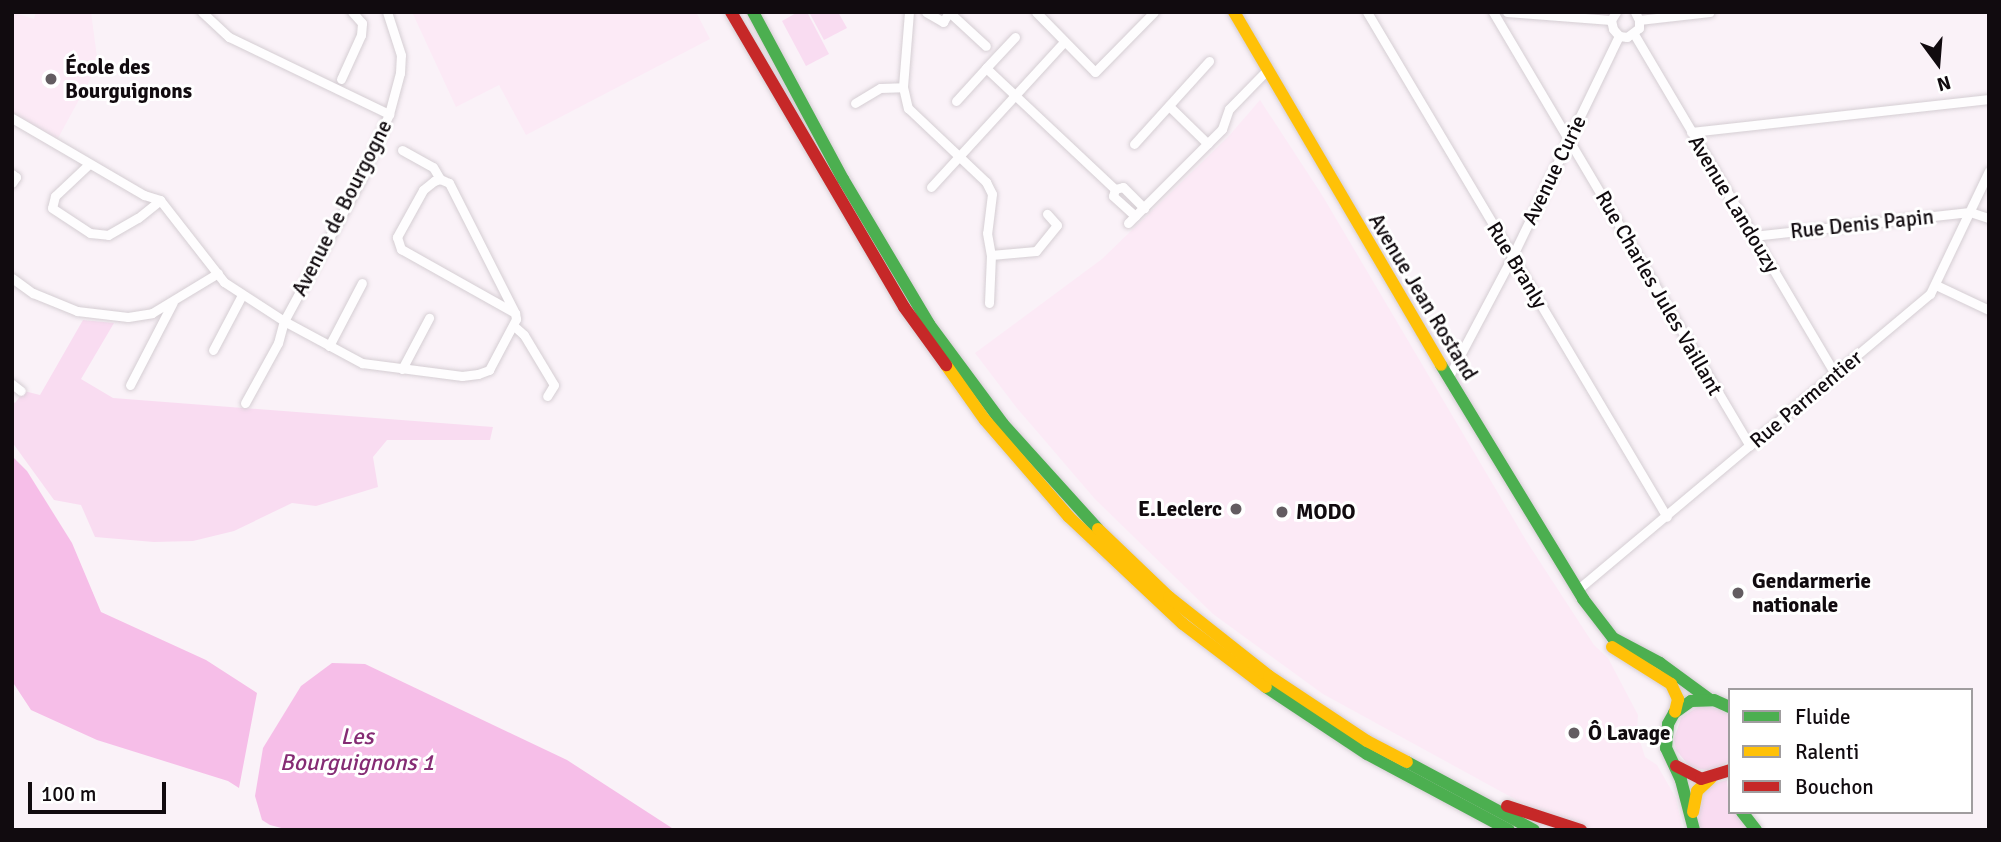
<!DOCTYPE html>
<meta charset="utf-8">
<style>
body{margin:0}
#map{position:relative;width:2001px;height:842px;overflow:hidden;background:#faf2f8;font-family:Signika,sans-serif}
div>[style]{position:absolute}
.built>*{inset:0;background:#fceaf6}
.green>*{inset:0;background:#f9dcf1}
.water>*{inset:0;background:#f6bee8}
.roads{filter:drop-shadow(0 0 2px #d5ced3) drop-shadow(0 0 2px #d5ced3)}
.street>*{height:9px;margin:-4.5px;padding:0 4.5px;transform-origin:4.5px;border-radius:4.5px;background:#fefdfe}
.fast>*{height:12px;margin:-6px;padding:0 6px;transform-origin:6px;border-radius:6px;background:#4caf50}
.slow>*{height:12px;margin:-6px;padding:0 6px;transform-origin:6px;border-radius:6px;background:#ffc107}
.jam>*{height:12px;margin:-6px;padding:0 6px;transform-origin:6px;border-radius:6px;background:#c62828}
.dots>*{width:19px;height:19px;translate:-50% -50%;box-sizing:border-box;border:4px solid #fff;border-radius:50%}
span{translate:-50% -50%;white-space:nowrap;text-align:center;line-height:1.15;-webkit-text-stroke:6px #fff;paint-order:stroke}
.poi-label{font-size:21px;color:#110b0f;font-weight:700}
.left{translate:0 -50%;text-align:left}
.right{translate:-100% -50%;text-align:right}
.street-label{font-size:21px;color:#110b0f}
.water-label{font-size:23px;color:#852c74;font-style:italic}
.frame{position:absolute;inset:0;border:14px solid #110b0f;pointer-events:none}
.legend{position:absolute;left:1728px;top:688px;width:245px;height:126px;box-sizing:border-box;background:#fff;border:2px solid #a09d9f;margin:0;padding:9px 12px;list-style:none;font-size:21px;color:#110b0f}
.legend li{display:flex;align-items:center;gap:14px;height:35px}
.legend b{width:35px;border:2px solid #a09d9f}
.north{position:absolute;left:1903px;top:28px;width:70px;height:70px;-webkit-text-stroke:5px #fff;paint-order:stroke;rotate:164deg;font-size:19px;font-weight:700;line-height:28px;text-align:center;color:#110b0f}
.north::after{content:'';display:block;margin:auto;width:24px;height:32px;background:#110b0f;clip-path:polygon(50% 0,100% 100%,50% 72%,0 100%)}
.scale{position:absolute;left:28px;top:782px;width:138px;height:32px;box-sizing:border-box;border:4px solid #110b0f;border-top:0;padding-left:9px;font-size:21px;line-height:24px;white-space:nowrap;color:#110b0f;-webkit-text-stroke:5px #fff;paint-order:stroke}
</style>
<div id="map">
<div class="built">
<div style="clip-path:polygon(12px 12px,34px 19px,36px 12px,91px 12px,98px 65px,57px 140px,12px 112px)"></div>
<div style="clip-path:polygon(412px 12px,696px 12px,710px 39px,526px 135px,499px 85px,456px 107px)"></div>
<div style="clip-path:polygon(1260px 100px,1322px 195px,1527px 542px,1594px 645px,1608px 658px,1638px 715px,1637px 732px,1645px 757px,1657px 765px,1676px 798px,1683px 830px,1597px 830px,1531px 808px,1323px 694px,1213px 614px,1095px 499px,1016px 407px,975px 353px,1102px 259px,1228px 137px)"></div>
</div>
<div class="green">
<div style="clip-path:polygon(798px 12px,807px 12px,829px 54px,806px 66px,782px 21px)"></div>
<div style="clip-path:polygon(809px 12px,838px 12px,847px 28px,824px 40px)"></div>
<div style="clip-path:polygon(83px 320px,114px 323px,81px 379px,113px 398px,493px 427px,490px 440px,387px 440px,373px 457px,378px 487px,316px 506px,292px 503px,234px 531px,193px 541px,154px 542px,95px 537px,81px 505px,54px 500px,12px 442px,12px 401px,15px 403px,24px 391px,40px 395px)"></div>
<div style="clip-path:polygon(1699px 706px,1720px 708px,1730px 715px,1730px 761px,1712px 771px,1690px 767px,1676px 750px,1674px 739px,1681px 718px)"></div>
<div style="clip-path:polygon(1727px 780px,1730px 812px,1738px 812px,1752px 830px,1699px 830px,1696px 807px,1705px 786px)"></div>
</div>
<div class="water">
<div style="clip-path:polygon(12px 456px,27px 471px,72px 543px,101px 612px,206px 660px,257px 693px,239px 788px,228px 781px,97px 740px,31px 710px,12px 681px)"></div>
<div style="clip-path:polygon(332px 663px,365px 664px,567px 760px,675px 830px,289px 830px,270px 825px,262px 820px,255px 796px,263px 748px,301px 686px)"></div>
</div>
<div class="roads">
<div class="street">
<div style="left:202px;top:12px;width:37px;rotate:43deg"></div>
<div style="left:229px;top:37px;width:178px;rotate:25.7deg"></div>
<div style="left:909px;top:12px;width:75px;rotate:94.6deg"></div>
<div style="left:903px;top:87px;width:22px;rotate:77deg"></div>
<div style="left:908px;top:108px;width:108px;rotate:43.5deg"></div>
<div style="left:986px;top:182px;width:13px;rotate:63deg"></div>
<div style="left:992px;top:194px;width:39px;rotate:97deg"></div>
<div style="left:987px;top:233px;width:22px;rotate:80deg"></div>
<div style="left:991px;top:255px;width:48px;rotate:92.4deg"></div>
<div style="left:926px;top:12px;width:20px;rotate:30deg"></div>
<div style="left:943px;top:22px;width:12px;rotate:-59deg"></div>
<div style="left:949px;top:12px;width:50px;rotate:42.6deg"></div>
<div style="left:1036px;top:12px;width:84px;rotate:45.5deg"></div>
<div style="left:1095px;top:72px;width:84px;rotate:-45.5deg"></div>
<div style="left:1367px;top:12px;width:587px;rotate:59.29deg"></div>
<div style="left:1493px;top:12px;width:504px;rotate:59.37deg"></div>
<div style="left:1507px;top:12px;width:104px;rotate:4.4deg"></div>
<div style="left:1616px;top:12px;width:9px;rotate:122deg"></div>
<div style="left:1611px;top:20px;width:9px;rotate:77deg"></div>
<div style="left:1613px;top:29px;width:9px;rotate:49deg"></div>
<div style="left:1619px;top:36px;width:8px;rotate:7deg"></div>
<div style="left:1627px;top:37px;width:15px;rotate:-37deg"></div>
<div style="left:1639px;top:28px;width:8px;rotate:-90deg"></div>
<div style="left:1639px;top:20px;width:9px;rotate:-117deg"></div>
<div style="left:1639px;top:20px;width:71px;rotate:-6.4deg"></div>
<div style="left:1634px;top:34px;width:395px;rotate:59.4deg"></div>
<div style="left:1015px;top:37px;width:42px;rotate:133.1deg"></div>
<div style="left:986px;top:68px;width:177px;rotate:43.2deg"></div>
<div style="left:1115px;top:189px;width:7px;rotate:106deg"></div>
<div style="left:1113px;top:196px;width:30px;rotate:42deg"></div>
<div style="left:341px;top:79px;width:48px;rotate:-65.6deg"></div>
<div style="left:361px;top:35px;width:12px;rotate:-85deg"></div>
<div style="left:362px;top:23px;width:15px;rotate:-132deg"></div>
<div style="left:956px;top:101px;width:45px;rotate:-47.7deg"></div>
<div style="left:855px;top:103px;width:29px;rotate:-31deg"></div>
<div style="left:880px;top:88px;width:23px;rotate:-2deg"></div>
<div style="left:1169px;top:106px;width:54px;rotate:44.3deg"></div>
<div style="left:12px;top:118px;width:153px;rotate:30.3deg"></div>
<div style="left:144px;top:195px;width:17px;rotate:17deg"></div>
<div style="left:160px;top:200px;width:104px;rotate:52deg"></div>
<div style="left:224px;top:282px;width:72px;rotate:33deg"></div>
<div style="left:284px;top:321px;width:89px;rotate:28.3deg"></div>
<div style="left:362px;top:363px;width:101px;rotate:7.4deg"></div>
<div style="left:462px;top:376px;width:16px;rotate:-7deg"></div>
<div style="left:478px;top:374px;width:12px;rotate:-20deg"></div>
<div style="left:489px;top:370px;width:58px;rotate:-62.1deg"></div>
<div style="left:516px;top:319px;width:6px;rotate:-99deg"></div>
<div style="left:515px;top:313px;width:146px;rotate:-116.9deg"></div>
<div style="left:449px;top:183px;width:10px;rotate:-156deg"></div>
<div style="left:440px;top:179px;width:6px;rotate:162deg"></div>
<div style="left:434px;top:181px;width:14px;rotate:141deg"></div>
<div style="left:423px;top:190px;width:54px;rotate:119deg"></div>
<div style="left:397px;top:237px;width:13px;rotate:72deg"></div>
<div style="left:401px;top:249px;width:131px;rotate:29.3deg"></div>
<div style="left:1691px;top:132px;width:300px;rotate:-6.3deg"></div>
<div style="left:1134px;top:144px;width:112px;rotate:-47.9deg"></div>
<div style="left:402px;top:150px;width:35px;rotate:29deg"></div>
<div style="left:433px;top:167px;width:14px;rotate:60deg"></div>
<div style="left:89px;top:164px;width:47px;rotate:136.7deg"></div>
<div style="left:55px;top:196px;width:12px;rotate:104deg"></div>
<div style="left:52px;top:208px;width:45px;rotate:33.3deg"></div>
<div style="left:90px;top:233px;width:18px;rotate:6deg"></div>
<div style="left:108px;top:235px;width:34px;rotate:-30deg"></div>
<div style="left:138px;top:218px;width:28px;rotate:-39deg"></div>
<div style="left:12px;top:174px;width:5px;rotate:37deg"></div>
<div style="left:16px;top:177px;width:7px;rotate:124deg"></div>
<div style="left:931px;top:187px;width:197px;rotate:-47.5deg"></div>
<div style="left:1115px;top:189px;width:8px;rotate:-14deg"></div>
<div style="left:1123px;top:187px;width:30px;rotate:45deg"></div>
<div style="left:1128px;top:223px;width:133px;rotate:-45deg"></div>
<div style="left:1222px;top:129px;width:21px;rotate:-71deg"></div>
<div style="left:1229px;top:109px;width:54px;rotate:-45.7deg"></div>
<div style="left:1753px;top:236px;width:218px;rotate:-6.3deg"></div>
<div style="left:1970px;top:212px;width:20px;rotate:18deg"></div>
<div style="left:991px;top:255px;width:45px;rotate:-5.1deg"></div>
<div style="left:1036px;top:251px;width:33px;rotate:-51deg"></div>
<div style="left:1057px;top:225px;width:15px;rotate:-132deg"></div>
<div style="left:12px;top:278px;width:26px;rotate:36deg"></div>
<div style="left:33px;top:293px;width:48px;rotate:22.2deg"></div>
<div style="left:77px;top:311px;width:51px;rotate:6.7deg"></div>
<div style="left:128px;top:317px;width:24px;rotate:-9deg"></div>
<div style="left:152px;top:313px;width:77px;rotate:-31.2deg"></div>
<div style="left:1936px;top:285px;width:59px;rotate:25.3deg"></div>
<div style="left:514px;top:326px;width:13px;rotate:42deg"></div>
<div style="left:524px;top:335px;width:58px;rotate:59deg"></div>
<div style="left:554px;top:385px;width:13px;rotate:122deg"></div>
<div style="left:329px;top:346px;width:71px;rotate:-62.4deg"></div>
<div style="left:213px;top:350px;width:62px;rotate:-62.2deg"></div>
<div style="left:402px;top:369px;width:58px;rotate:-62.1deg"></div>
<div style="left:1448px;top:378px;width:137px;rotate:-62.1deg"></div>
<div style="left:1512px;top:257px;width:246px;rotate:-64.2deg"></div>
<div style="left:12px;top:384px;width:11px;rotate:38deg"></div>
<div style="left:130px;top:385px;width:93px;rotate:-62.6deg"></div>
<div style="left:245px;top:403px;width:68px;rotate:-61.2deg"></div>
<div style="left:278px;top:343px;width:23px;rotate:-75deg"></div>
<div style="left:284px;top:321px;width:162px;rotate:-61.5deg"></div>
<div style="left:361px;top:179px;width:71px;rotate:-66.7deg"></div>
<div style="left:389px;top:114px;width:42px;rotate:-75deg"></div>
<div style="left:400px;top:73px;width:18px;rotate:-87deg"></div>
<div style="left:401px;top:55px;width:45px;rotate:-108deg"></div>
<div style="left:1577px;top:590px;width:461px;rotate:-40deg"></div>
<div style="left:1930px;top:294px;width:136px;rotate:-64.4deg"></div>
</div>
<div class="fast">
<div style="left:753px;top:12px;width:190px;rotate:61.7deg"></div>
<div style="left:843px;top:179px;width:169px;rotate:59.3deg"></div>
<div style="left:929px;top:324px;width:124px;rotate:53.5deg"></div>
<div style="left:1003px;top:424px;width:142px;rotate:47.9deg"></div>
<div style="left:1441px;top:365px;width:274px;rotate:58.7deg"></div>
<div style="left:1583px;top:599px;width:49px;rotate:52.4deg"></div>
<div style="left:1613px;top:638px;width:53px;rotate:28deg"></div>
<div style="left:1660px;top:663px;width:61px;rotate:36.3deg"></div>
<div style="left:1266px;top:687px;width:121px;rotate:33.6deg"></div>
<div style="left:1367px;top:754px;width:161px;rotate:28.2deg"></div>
<div style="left:1407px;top:762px;width:144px;rotate:28.2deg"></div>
<div style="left:1742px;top:812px;width:23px;rotate:52deg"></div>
<div style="left:1694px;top:830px;width:52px;rotate:-104.6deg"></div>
<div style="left:1681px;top:780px;width:35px;rotate:-115deg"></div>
<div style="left:1666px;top:748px;width:24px;rotate:-85deg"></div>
<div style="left:1668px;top:724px;width:13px;rotate:-61deg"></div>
<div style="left:1674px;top:713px;width:21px;rotate:-35deg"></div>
<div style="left:1691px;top:701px;width:23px;rotate:-2deg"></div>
<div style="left:1714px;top:700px;width:17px;rotate:24deg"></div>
</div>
<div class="slow">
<div style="left:1234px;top:12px;width:409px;rotate:59.6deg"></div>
<div style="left:946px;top:365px;width:67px;rotate:54.7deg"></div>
<div style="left:985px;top:420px;width:128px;rotate:49.1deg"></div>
<div style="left:1069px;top:517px;width:156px;rotate:43.2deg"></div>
<div style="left:1183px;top:624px;width:104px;rotate:37.2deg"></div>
<div style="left:1098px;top:529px;width:98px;rotate:43.8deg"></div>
<div style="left:1169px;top:597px;width:127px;rotate:38.3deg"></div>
<div style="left:1269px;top:676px;width:118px;rotate:33.6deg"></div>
<div style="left:1367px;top:741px;width:45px;rotate:27.7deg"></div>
<div style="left:1612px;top:647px;width:70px;rotate:32.1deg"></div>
<div style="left:1671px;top:684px;width:17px;rotate:65deg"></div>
<div style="left:1678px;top:699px;width:13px;rotate:103deg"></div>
<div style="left:1693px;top:812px;width:21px;rotate:-79deg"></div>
<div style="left:1697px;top:791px;width:19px;rotate:-43deg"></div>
</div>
<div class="jam">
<div style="left:731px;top:12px;width:342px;rotate:59.6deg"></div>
<div style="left:904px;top:307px;width:72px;rotate:54.1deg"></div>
<div style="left:1676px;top:766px;width:28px;rotate:27deg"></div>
<div style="left:1701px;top:779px;width:30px;rotate:-17deg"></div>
<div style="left:1507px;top:806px;width:78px;rotate:18deg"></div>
</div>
</div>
<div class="dots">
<div style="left:51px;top:79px;background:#635c61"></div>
<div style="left:1236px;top:509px;background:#635c61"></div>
<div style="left:1282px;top:512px;background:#635c61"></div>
<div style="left:1738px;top:593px;background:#635c61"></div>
<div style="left:1574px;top:733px;background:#635c61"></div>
</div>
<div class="poi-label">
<span class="left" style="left:65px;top:79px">École des<br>Bourguignons</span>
<span class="right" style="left:1222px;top:509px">E.Leclerc</span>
<span class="left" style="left:1296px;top:512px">MODO</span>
<span class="left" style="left:1752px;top:593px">Gendarmerie<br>nationale</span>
<span class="left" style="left:1588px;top:733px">Ô Lavage</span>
</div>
<div class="street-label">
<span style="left:1554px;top:170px;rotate:-64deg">Avenue Curie</span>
<span style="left:1734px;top:204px;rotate:59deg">Avenue Landouzy</span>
<span style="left:342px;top:208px;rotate:-63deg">Avenue de Bourgogne</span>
<span style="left:1862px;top:224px;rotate:-6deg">Rue Denis Papin</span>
<span style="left:1517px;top:265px;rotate:59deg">Rue Branly</span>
<span style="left:1659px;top:293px;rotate:60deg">Rue Charles Jules Vaillant</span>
<span style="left:1423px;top:297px;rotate:59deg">Avenue Jean Rostand</span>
<span style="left:1806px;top:399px;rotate:-40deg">Rue Parmentier</span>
</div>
<div class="water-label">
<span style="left:357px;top:750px">Les<br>Bourguignons 1</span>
</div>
<div class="frame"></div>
<ul class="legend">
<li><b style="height:9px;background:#4caf50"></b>Fluide</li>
<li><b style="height:9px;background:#ffc107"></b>Ralenti</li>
<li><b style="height:9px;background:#c62828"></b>Bouchon</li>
</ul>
<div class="north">N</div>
<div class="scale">100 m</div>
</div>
